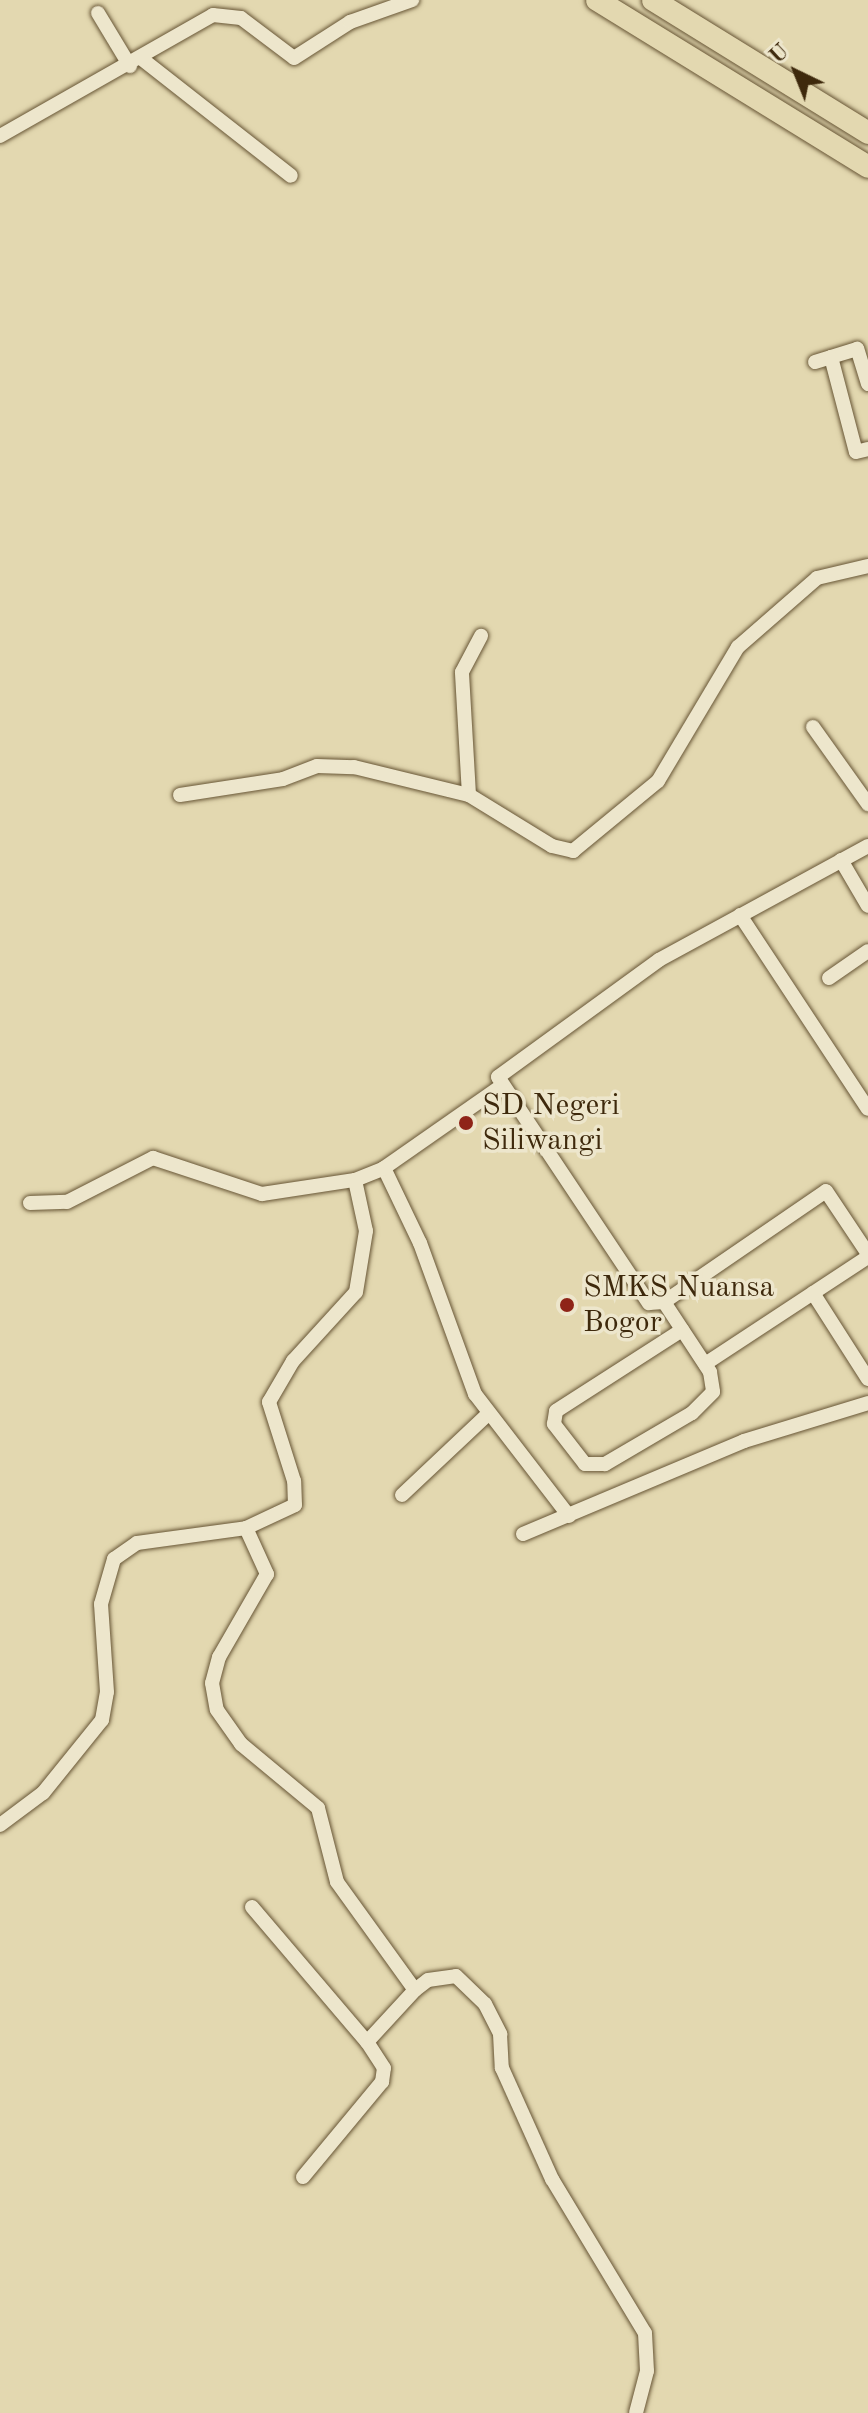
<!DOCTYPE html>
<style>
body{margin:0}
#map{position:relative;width:868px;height:2413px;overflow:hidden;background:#e3d8b0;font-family:"Old Standard TT",serif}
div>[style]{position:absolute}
.roads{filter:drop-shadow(0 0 2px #675535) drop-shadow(0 0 2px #675535)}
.minor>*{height:14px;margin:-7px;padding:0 7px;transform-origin:7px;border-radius:7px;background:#ede6cc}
.highway>*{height:22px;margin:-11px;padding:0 11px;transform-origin:11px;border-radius:11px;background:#e3d8b0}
.dots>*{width:22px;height:22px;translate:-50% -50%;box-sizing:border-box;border:4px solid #ede6cc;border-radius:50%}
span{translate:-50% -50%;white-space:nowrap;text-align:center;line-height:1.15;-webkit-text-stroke:7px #ede6cc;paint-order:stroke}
.poi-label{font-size:30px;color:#3e290c}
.left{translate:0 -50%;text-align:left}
.north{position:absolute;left:756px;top:32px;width:80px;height:80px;-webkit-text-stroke:6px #ede6cc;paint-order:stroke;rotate:317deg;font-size:22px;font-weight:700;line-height:32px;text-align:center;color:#3e290c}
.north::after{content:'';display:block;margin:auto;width:28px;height:36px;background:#3e290c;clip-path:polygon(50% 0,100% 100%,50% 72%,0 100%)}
</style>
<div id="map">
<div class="roads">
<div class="minor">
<div style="left:98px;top:13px;width:62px;rotate:58.9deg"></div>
<div style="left:142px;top:59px;width:189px;rotate:38.1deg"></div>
<div style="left:0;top:136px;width:245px;rotate:-29.6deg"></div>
<div style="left:213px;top:15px;width:28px;rotate:6deg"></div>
<div style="left:241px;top:18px;width:66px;rotate:37deg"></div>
<div style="left:294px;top:58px;width:67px;rotate:-32.7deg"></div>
<div style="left:350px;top:22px;width:66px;rotate:-19.5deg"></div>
<div style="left:815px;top:362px;width:17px;rotate:-17deg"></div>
<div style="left:868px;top:384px;width:37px;rotate:-107deg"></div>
<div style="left:857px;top:349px;width:27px;rotate:163deg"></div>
<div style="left:831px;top:357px;width:98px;rotate:75.3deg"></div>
<div style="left:856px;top:452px;width:12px;rotate:-14deg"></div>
<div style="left:813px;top:727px;width:95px;rotate:54.5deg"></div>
<div style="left:180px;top:795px;width:104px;rotate:-8.8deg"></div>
<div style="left:283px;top:779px;width:36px;rotate:-21deg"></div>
<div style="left:317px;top:766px;width:37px;rotate:2deg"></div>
<div style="left:354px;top:767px;width:118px;rotate:13.7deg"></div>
<div style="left:469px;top:795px;width:97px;rotate:31.6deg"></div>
<div style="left:552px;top:846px;width:22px;rotate:13deg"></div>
<div style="left:573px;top:851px;width:110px;rotate:-39.5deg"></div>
<div style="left:658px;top:781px;width:156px;rotate:-59.2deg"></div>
<div style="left:738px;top:647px;width:105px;rotate:-41.1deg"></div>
<div style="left:817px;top:578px;width:52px;rotate:-13.2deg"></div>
<div style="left:469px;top:795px;width:123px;rotate:-93.3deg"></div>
<div style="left:462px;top:672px;width:41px;rotate:-62.2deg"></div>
<div style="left:868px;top:846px;width:238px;rotate:151.4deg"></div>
<div style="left:659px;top:960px;width:199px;rotate:144deg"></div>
<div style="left:498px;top:1077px;width:272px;rotate:56.3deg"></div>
<div style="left:649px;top:1303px;width:15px;rotate:-4deg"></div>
<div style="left:664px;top:1302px;width:196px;rotate:-34.4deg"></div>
<div style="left:826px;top:1191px;width:76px;rotate:56.3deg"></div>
<div style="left:841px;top:860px;width:53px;rotate:59.6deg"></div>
<div style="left:740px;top:915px;width:232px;rotate:56.6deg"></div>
<div style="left:829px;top:978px;width:47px;rotate:-34.7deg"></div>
<div style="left:384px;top:1168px;width:83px;rotate:64.4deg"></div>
<div style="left:420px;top:1243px;width:161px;rotate:70deg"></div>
<div style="left:475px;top:1394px;width:154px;rotate:52.4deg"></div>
<div style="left:30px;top:1203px;width:37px;rotate:-2deg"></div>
<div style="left:67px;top:1202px;width:97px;rotate:-27.1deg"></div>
<div style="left:153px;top:1158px;width:115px;rotate:18.3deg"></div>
<div style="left:262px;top:1194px;width:94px;rotate:-8.6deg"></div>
<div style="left:813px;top:1293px;width:102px;rotate:57.4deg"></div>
<div style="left:664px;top:1302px;width:84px;rotate:56.7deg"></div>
<div style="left:710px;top:1372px;width:20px;rotate:81deg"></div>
<div style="left:713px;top:1392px;width:30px;rotate:135deg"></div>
<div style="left:692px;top:1413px;width:101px;rotate:149.6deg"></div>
<div style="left:605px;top:1464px;width:20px;rotate:180deg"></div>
<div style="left:585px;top:1464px;width:51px;rotate:-127.8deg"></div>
<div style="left:554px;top:1424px;width:13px;rotate:-81deg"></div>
<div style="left:556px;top:1411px;width:150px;rotate:-32.7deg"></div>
<div style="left:705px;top:1364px;width:195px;rotate:-33.3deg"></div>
<div style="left:402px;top:1495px;width:118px;rotate:-43.3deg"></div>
<div style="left:246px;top:1528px;width:51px;rotate:65.5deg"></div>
<div style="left:267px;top:1574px;width:96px;rotate:120deg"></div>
<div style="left:219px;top:1657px;width:27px;rotate:105deg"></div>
<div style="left:212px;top:1683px;width:27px;rotate:80deg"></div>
<div style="left:217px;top:1710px;width:42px;rotate:54.8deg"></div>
<div style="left:241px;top:1744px;width:100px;rotate:39.7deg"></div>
<div style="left:318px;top:1808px;width:76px;rotate:75.6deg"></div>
<div style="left:337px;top:1882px;width:133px;rotate:54.2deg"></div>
<div style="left:415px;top:1990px;width:16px;rotate:-38deg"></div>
<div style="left:428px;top:1980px;width:28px;rotate:-8deg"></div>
<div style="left:456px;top:1976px;width:40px;rotate:44deg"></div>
<div style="left:485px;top:2004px;width:34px;rotate:63deg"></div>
<div style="left:500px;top:2034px;width:34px;rotate:87deg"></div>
<div style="left:502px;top:2068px;width:122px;rotate:65.8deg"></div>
<div style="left:552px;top:2179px;width:180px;rotate:58.9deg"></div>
<div style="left:645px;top:2333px;width:38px;rotate:87deg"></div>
<div style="left:647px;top:2371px;width:43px;rotate:104.7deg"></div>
<div style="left:523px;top:1534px;width:240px;rotate:-22.8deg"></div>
<div style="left:744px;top:1441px;width:130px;rotate:-17deg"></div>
<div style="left:0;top:1825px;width:54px;rotate:-36.7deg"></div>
<div style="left:43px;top:1793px;width:94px;rotate:-51.1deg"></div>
<div style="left:102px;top:1720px;width:28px;rotate:-80deg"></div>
<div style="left:107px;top:1692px;width:88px;rotate:-93.9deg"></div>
<div style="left:101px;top:1604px;width:47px;rotate:-73.9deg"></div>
<div style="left:114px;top:1559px;width:28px;rotate:-35deg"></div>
<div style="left:137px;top:1543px;width:110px;rotate:-7.8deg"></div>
<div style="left:246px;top:1528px;width:54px;rotate:-25.1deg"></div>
<div style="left:295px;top:1505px;width:24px;rotate:-92deg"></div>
<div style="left:294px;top:1481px;width:83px;rotate:-107.6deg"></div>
<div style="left:269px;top:1402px;width:48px;rotate:-59.7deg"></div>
<div style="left:293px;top:1361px;width:93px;rotate:-47.6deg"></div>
<div style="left:356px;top:1292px;width:62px;rotate:-80.7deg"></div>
<div style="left:366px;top:1231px;width:52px;rotate:-102.2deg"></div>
<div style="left:355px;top:1180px;width:31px;rotate:-22deg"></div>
<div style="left:384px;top:1168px;width:141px;rotate:-34.9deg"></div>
<div style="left:252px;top:1907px;width:177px;rotate:49.6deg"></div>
<div style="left:303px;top:2177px;width:124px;rotate:-50.3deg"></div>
<div style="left:382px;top:2082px;width:14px;rotate:-82deg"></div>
<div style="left:384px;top:2068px;width:31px;rotate:-123deg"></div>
<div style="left:367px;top:2042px;width:71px;rotate:-47.3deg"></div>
</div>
<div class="highway">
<div style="left:597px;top:0;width:318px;rotate:31.6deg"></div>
<div style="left:653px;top:0;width:253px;rotate:31.7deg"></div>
</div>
</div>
<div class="dots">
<div style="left:466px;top:1123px;background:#8f2418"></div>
<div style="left:567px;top:1305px;background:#8f2418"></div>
</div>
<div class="poi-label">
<span class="left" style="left:482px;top:1123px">SD Negeri<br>Siliwangi</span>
<span class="left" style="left:583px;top:1305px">SMKS Nuansa<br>Bogor</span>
</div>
<div class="north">U</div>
</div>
